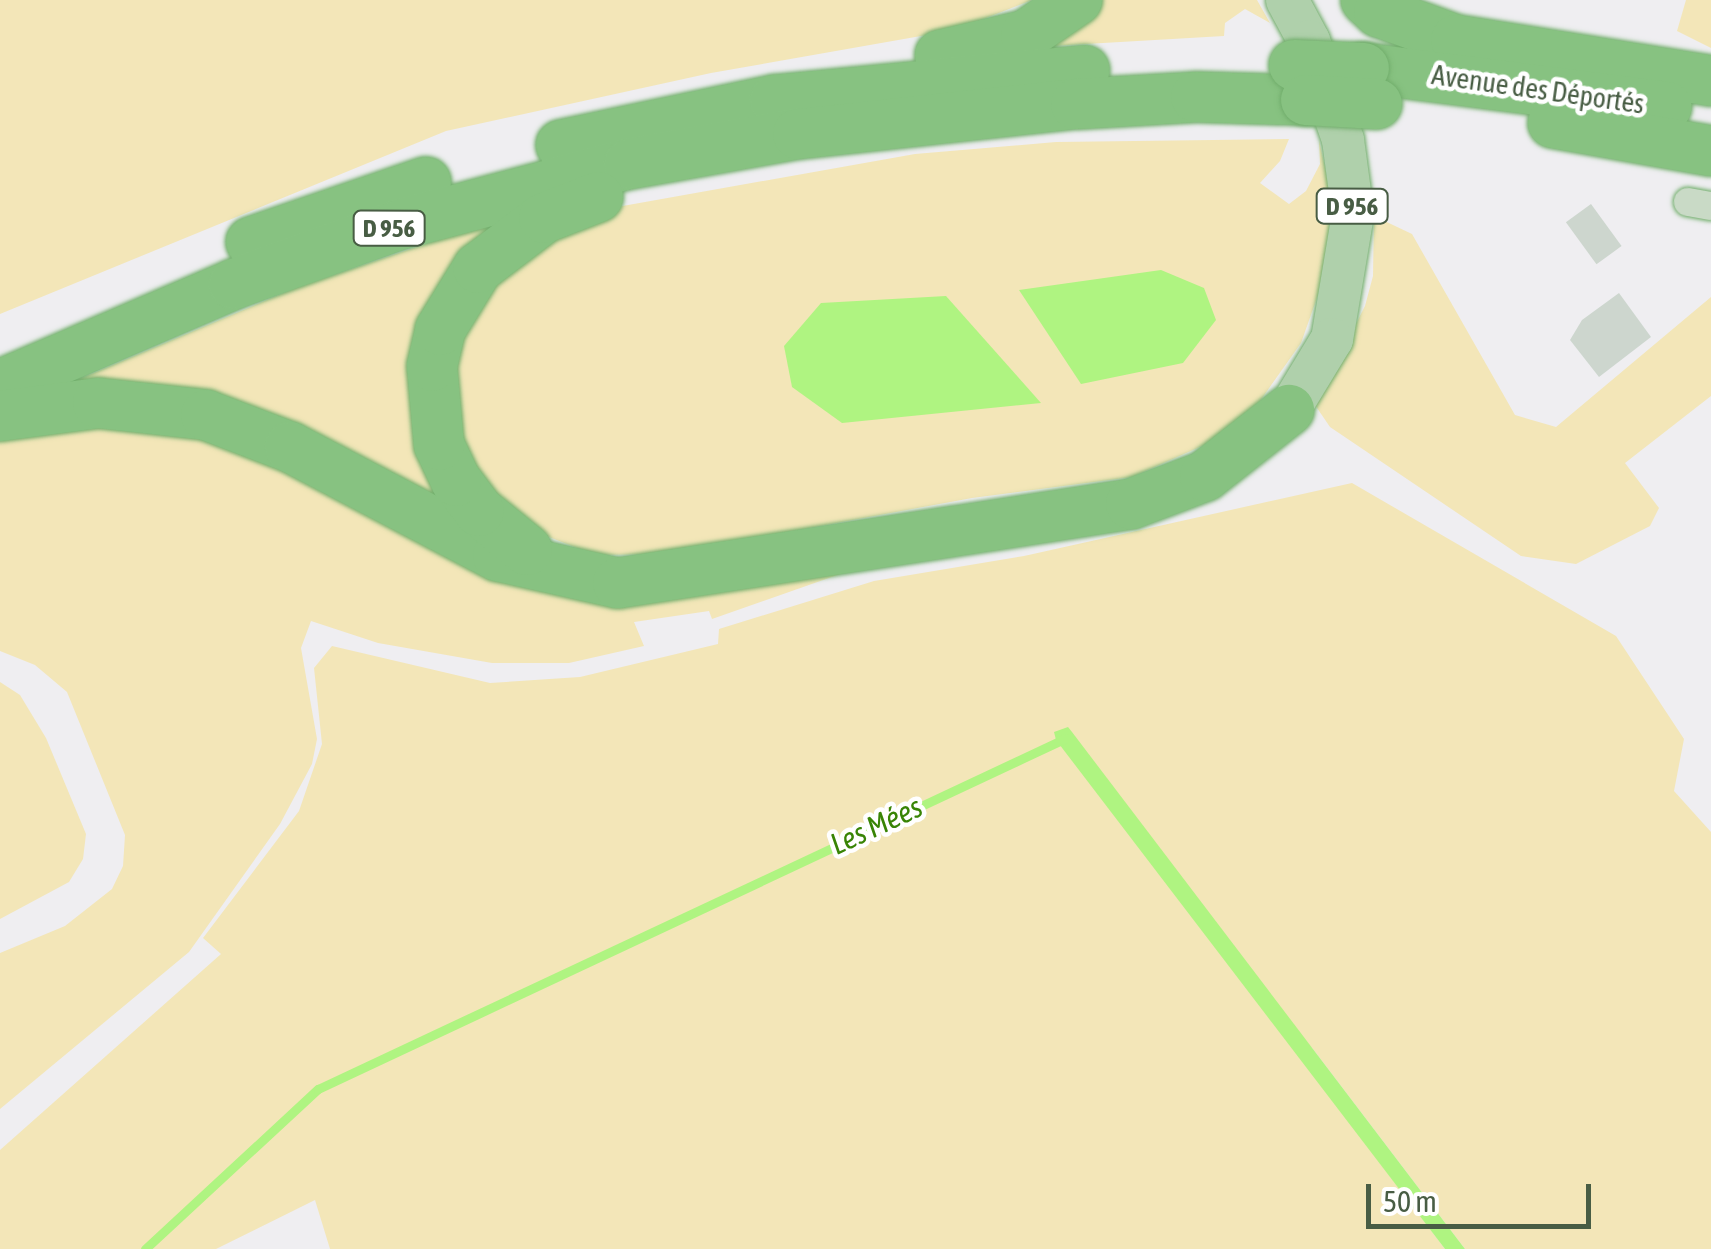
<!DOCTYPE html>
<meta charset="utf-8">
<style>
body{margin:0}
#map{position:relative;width:1711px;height:1249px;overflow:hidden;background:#efeef1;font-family:"Asap Condensed",sans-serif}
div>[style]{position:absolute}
.green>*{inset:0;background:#f3e6b8}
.water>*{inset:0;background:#aff481}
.stream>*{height:9px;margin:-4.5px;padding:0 4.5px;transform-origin:4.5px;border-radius:4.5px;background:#aff481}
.building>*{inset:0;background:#cdd6ce;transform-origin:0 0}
.roads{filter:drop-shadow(0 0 2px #72ae6c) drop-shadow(0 0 2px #72ae6c)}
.street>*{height:28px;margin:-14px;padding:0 14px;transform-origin:14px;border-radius:14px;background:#c9dac6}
.primary>*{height:42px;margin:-21px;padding:0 21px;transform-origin:21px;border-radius:21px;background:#afd0ab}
.highway>*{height:50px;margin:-25px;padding:0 25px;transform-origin:25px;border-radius:25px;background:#87c281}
.bridges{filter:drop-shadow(0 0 2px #72ae6c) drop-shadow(0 0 2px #72ae6c)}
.highway-bridge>*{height:50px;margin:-25px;padding:0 25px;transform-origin:25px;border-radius:25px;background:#87c281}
span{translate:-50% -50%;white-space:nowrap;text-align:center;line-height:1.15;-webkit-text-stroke:9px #fff;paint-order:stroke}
.shield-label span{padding:2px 8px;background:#fff;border:2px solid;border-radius:8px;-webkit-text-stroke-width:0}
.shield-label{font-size:25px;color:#485d44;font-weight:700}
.street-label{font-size:28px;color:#485d44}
.water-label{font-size:30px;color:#388405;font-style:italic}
.scale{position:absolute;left:1366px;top:1184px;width:225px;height:45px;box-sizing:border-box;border:5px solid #485d44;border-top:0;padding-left:12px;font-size:30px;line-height:35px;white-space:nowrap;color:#485d44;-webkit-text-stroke:8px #fff;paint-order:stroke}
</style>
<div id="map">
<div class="green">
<div style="clip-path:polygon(0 0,1032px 0,955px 30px,711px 73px,446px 131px,0 314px)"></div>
<div style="clip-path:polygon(1090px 0,1257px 0,1270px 23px,1245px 9px,1225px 23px,1224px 36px,1034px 47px)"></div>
<div style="clip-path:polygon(1686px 0,1711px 0,1711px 48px,1677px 31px)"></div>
<div style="clip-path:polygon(1289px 139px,1280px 161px,1260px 183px,1289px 204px,1306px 191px,1320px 164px,1319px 140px,1330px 190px,1329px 264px,1301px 343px,1260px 401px,1211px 442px,1132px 477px,972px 498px,668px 554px,595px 555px,521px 526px,481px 489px,449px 410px,462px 313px,494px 264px,617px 207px,915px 154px,1056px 142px)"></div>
<div style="clip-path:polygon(1374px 216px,1412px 234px,1515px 415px,1556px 427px,1711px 297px,1711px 396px,1625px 463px,1659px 508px,1650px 526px,1576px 564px,1521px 556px,1330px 427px,1315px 405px,1365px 306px,1373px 276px)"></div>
<div style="clip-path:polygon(494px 221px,436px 290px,461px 517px,335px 449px,44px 394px,298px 287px)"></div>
<div style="clip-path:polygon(212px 425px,507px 577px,863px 566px,712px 619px,709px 611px,634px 622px,644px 646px,569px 663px,492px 663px,378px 643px,311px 621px,301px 648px,317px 739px,312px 764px,280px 824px,189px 952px,0 1109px,0 953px,65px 926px,112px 889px,123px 866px,125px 835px,67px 692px,35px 665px,0 651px,0 429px)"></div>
<div style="clip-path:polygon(1352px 483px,1616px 636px,1684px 739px,1674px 791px,1711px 832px,1711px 1249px,1465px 1249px,1313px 1049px,1231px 966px,1445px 1249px,330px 1249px,315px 1200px,216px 1249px,0 1249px,0 1150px,221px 954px,203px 938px,299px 811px,322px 744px,314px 668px,332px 646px,490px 683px,580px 677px,718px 644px,719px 629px,874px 581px,1024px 556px)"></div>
<div style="clip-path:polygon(0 682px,20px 695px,46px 738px,86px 834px,83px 859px,69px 882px,0 919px)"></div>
</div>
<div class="water">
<div style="clip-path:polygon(1161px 270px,1204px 288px,1216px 320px,1183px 363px,1081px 384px,1019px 290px)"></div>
<div style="clip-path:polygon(946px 296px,1041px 403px,842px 423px,792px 387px,784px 346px,821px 303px)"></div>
<div style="clip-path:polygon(1068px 727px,1072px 732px,1465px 1249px,1445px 1249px,1056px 740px,1054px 732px)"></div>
</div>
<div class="stream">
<div style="left:145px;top:1249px;width:236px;rotate:-42.8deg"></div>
<div style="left:318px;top:1089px;width:826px;rotate:-25.14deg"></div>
</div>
<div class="building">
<div style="left:1591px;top:204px;width:52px;height:31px;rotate:54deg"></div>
<div style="clip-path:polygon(1619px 293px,1651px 337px,1599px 377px,1570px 340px,1582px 320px)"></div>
</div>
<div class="roads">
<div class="street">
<div style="left:1688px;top:202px;width:23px;rotate:10deg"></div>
</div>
<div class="primary">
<div style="left:1287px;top:0;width:47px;rotate:61.8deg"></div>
<div style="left:1309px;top:41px;width:105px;rotate:71deg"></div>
<div style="left:1343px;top:140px;width:75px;rotate:82.3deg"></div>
<div style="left:1353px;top:214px;width:127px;rotate:99.5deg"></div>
<div style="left:1332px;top:339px;width:83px;rotate:121.2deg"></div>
</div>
<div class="highway">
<div style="left:1366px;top:0;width:18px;rotate:43deg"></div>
<div style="left:1379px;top:12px;width:82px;rotate:20deg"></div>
<div style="left:1456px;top:40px;width:258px;rotate:9.1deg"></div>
<div style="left:940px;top:55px;width:88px;rotate:-13.1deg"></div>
<div style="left:1026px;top:35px;width:62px;rotate:-34.5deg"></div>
<div style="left:1364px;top:68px;width:305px;rotate:7.3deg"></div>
<div style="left:1553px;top:123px;width:160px;rotate:10deg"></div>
<div style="left:561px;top:145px;width:219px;rotate:-11.9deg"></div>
<div style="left:775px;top:100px;width:311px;rotate:-5.5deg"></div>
<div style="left:251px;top:242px;width:185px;rotate:-18.9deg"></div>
<div style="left:0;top:385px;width:255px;rotate:-23.3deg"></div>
<div style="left:234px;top:284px;width:175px;rotate:-19.7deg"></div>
<div style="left:399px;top:225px;width:238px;rotate:-14.9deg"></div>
<div style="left:629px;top:164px;width:172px;rotate:-10.1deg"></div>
<div style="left:798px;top:134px;width:280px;rotate:-6.2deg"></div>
<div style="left:1076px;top:104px;width:120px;rotate:-3.3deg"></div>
<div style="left:1196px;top:97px;width:110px;rotate:1.6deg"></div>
<div style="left:0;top:416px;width:99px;rotate:-7.6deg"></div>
<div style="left:98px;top:403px;width:109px;rotate:6.3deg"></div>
<div style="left:206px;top:415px;width:90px;rotate:20.9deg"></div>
<div style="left:290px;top:447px;width:235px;rotate:27.7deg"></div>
<div style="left:498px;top:556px;width:123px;rotate:12.7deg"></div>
<div style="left:618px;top:583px;width:519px;rotate:-8.75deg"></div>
<div style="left:1131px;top:504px;width:79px;rotate:-20.7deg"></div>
<div style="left:1205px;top:476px;width:107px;rotate:-38.2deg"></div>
<div style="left:527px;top:550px;width:62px;rotate:-140.9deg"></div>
<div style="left:479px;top:511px;width:38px;rotate:-127deg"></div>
<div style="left:456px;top:481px;width:40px;rotate:-115deg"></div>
<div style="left:439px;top:445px;width:79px;rotate:-95.1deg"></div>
<div style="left:432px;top:366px;width:37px;rotate:-77deg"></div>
<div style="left:440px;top:330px;width:73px;rotate:-58.5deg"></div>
<div style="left:478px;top:268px;width:83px;rotate:-37.1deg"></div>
<div style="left:544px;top:218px;width:58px;rotate:-21.3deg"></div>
</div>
</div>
<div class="bridges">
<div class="highway-bridge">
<div style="left:1294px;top:65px;width:70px;rotate:2.5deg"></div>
<div style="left:1306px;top:100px;width:71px;rotate:3.2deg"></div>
</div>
</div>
<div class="shield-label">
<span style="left:1352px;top:206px">D 956</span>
<span style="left:389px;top:228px">D 956</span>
</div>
<div class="street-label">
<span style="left:1538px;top:89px;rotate:8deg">Avenue des Déportés</span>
</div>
<div class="water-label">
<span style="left:876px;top:825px;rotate:-25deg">Les Mées</span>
</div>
<div class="scale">50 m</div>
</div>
